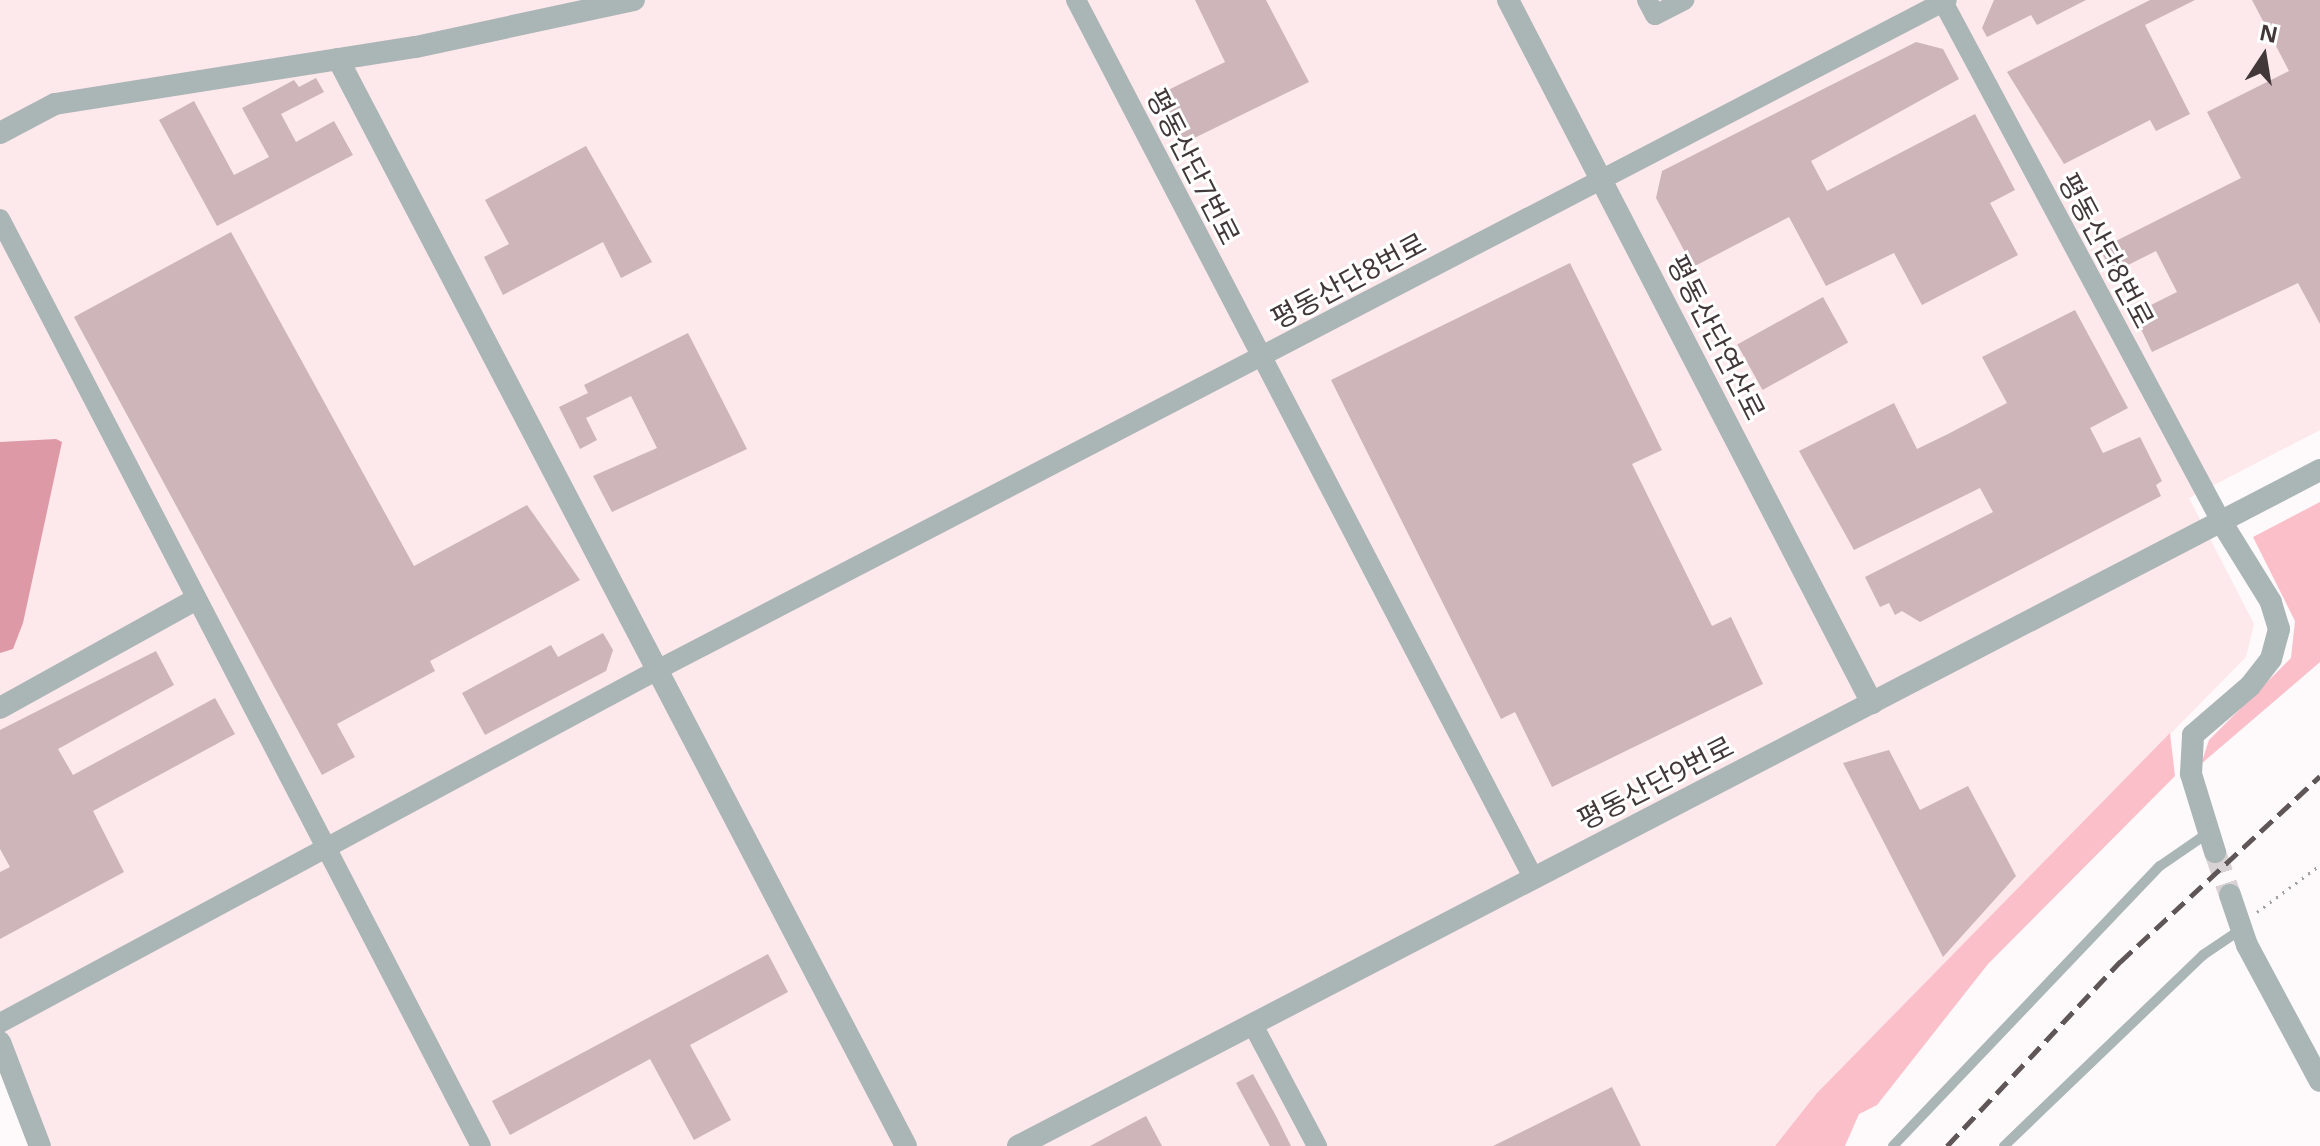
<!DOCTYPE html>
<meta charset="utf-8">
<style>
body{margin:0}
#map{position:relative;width:2320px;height:1146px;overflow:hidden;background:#fef9fa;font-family:"Open Sans","Noto Sans KR",sans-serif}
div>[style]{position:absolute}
.built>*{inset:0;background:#fde8ec}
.green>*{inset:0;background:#fbbfca}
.water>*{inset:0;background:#de99a7}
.building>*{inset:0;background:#cdb5b9;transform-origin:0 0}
.tertiary-tunnel>*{height:22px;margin-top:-11px;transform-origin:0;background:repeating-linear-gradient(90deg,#d8d2d4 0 22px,transparent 0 33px)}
.path>*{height:3px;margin-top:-1.5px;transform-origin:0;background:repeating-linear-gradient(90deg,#a59e9f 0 2px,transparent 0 8px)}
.service>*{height:10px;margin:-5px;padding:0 5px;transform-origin:5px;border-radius:5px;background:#aab5b5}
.minor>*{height:20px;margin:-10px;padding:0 10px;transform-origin:10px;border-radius:10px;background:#aab5b5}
.tertiary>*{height:22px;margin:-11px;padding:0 11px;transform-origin:11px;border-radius:11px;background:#aab5b5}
.rail>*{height:5px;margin-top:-2.5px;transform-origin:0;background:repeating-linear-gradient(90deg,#5f5658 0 16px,transparent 0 24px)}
span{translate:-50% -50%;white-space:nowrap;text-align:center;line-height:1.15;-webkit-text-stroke:6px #fff;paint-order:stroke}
.street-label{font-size:28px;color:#42383a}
.north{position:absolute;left:2224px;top:16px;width:80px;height:80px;-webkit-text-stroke:6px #fff;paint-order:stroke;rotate:12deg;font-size:22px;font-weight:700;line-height:32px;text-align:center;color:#42383a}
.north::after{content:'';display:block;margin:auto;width:28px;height:36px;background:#42383a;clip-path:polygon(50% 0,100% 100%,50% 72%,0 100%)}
</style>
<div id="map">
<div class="built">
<div style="clip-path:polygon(0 0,2320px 0,2320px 430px,2189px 498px,2254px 624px,2246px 657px,1817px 1093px,1775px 1146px,34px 1146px,0 1056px)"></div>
</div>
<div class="green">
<div style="clip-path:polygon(2320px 502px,2320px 662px,2201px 764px,2209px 740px,2291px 658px,2295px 621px,2253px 537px)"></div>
<div style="clip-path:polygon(2170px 733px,2175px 776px,1988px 964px,1877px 1105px,1859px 1114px,1845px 1146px,1775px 1146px,1817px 1093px)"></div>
</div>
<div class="water">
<div style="clip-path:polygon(56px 439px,62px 442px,23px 623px,13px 649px,0 653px,0 442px)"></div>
</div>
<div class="building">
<div style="clip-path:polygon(1195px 0,1266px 0,1309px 82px,1180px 145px,1156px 96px,1225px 62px)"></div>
<div style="clip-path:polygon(1994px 0,2086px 0,2037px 25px,2031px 15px,1987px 37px,1982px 28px)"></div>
<div style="clip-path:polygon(2150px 0,2195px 0,2145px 25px,2190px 114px,2156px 131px,2150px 120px,2064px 164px,2007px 72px)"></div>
<div style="clip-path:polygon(2252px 0,2320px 0,2320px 324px,2298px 283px,2152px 352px,2139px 325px,2150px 319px,2145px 308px,2177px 292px,2156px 251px,2112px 273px,2100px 249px,2241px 178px,2207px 112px,2289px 71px)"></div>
<div style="clip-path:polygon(1916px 42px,1943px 49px,1959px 79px,1811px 161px,1827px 191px,1975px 114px,2015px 190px,1990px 203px,2018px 255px,1922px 305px,1894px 253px,1826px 286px,1789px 217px,1693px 267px,1656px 198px,1662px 171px)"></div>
<div style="clip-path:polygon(316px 78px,324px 92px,281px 114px,296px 142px,334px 121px,353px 155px,217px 226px,159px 120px,194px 101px,234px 175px,269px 157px,242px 108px,294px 80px,299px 87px)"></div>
<div style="clip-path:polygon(586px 146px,652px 262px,621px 278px,603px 242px,503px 295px,484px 257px,509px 244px,485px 200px)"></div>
<div style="clip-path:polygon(231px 232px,414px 566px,527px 505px,580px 580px,430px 661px,435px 671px,337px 724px,355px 757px,322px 775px,74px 317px)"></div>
<div style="clip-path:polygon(1570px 263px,1662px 450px,1632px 464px,1712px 626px,1731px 617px,1763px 684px,1552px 787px,1515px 712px,1501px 719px,1331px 380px)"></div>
<div style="left:1823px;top:297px;width:52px;height:98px;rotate:61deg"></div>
<div style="clip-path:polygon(2075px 310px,2128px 408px,2090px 428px,2103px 453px,2140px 437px,2162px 481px,2156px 485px,2161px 496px,1920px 622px,1902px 611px,1895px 615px,1889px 603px,1880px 607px,1865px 577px,1993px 512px,1980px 488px,1854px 550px,1799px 451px,1894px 403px,1917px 449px,1948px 434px,2007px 403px,1982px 357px)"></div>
<div style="clip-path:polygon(688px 333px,747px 449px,612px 512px,593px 476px,657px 448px,631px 396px,586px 418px,597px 440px,580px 449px,559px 407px,588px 393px,584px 385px)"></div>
<div style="clip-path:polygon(603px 633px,613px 650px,606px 671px,485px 735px,462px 693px,551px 645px,558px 657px)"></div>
<div style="clip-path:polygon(156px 651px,174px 685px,58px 749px,73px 775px,215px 698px,235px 734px,93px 811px,124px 872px,0 939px,0 872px,10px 867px,0 849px,0 730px)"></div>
<div style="clip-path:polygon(1889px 750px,1920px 810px,1968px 786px,2016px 876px,1943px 957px,1843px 763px)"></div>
<div style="clip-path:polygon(768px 954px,788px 992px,690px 1045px,731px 1120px,694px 1140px,650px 1059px,510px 1135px,492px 1101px)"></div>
<div style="clip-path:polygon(1253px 1074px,1276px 1116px,1291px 1146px,1270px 1146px,1236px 1083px)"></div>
<div style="clip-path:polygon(1612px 1087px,1641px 1146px,1493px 1146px)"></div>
<div style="clip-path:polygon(1146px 1116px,1162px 1146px,1090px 1146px)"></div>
</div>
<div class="tertiary-tunnel">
<div style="left:2215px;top:852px;width:46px;rotate:70.8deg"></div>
</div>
<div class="path">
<div style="left:2257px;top:912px;width:79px;rotate:-36.7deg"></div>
</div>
<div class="service">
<div style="left:1893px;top:1146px;width:387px;rotate:-46.4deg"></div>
<div style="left:2160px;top:866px;width:58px;rotate:-34.5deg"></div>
<div style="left:2004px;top:1146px;width:276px;rotate:-43.8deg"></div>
<div style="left:2203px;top:955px;width:45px;rotate:-34deg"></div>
</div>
<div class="minor">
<div style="left:1076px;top:0;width:991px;rotate:62.48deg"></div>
<div style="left:1647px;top:0;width:17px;rotate:62deg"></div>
<div style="left:1655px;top:15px;width:33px;rotate:-27deg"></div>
<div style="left:1942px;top:0;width:593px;rotate:61.84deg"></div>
<div style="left:0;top:219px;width:1044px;rotate:62.58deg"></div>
<div style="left:0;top:1023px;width:748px;rotate:-28.24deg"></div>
<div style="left:659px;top:669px;width:1451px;rotate:-27.45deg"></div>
<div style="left:1253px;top:1025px;width:137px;rotate:62.1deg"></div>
</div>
<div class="tertiary">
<div style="left:1508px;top:0;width:792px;rotate:62.63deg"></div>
<div style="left:338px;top:59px;width:1226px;rotate:62.41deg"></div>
<div style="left:0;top:133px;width:62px;rotate:-27.8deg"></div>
<div style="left:55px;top:104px;width:365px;rotate:-9deg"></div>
<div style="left:416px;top:47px;width:223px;rotate:-12.2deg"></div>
<div style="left:0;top:708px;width:223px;rotate:-29deg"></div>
<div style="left:2215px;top:852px;width:82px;rotate:-107.1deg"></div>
<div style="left:2191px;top:774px;width:39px;rotate:-87deg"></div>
<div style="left:2193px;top:735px;width:75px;rotate:-40.7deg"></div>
<div style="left:2250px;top:686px;width:34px;rotate:-52deg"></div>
<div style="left:2271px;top:659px;width:31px;rotate:-75deg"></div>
<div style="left:2279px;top:629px;width:28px;rotate:-107deg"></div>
<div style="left:2271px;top:602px;width:93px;rotate:-121.8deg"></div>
<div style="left:2230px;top:895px;width:53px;rotate:71.2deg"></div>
<div style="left:2247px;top:945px;width:154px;rotate:61.8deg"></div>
<div style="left:0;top:1042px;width:111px;rotate:69deg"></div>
<div style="left:1018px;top:1146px;width:1467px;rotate:-27.44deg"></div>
</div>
<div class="rail">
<div style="left:1947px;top:1146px;width:253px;rotate:-46.8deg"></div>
<div style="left:2120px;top:962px;width:273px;rotate:-42.9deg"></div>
</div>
<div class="street-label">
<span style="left:1194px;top:166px;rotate:63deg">평동산단7번로</span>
<span style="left:2107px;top:250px;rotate:62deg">평동산단8번로</span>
<span style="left:1348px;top:280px;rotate:-28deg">평동산단8번로</span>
<span style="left:1717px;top:337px;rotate:63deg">평동산단연산로</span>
<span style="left:1655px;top:782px;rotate:-27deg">평동산단9번로</span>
</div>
<div class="north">N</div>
</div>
